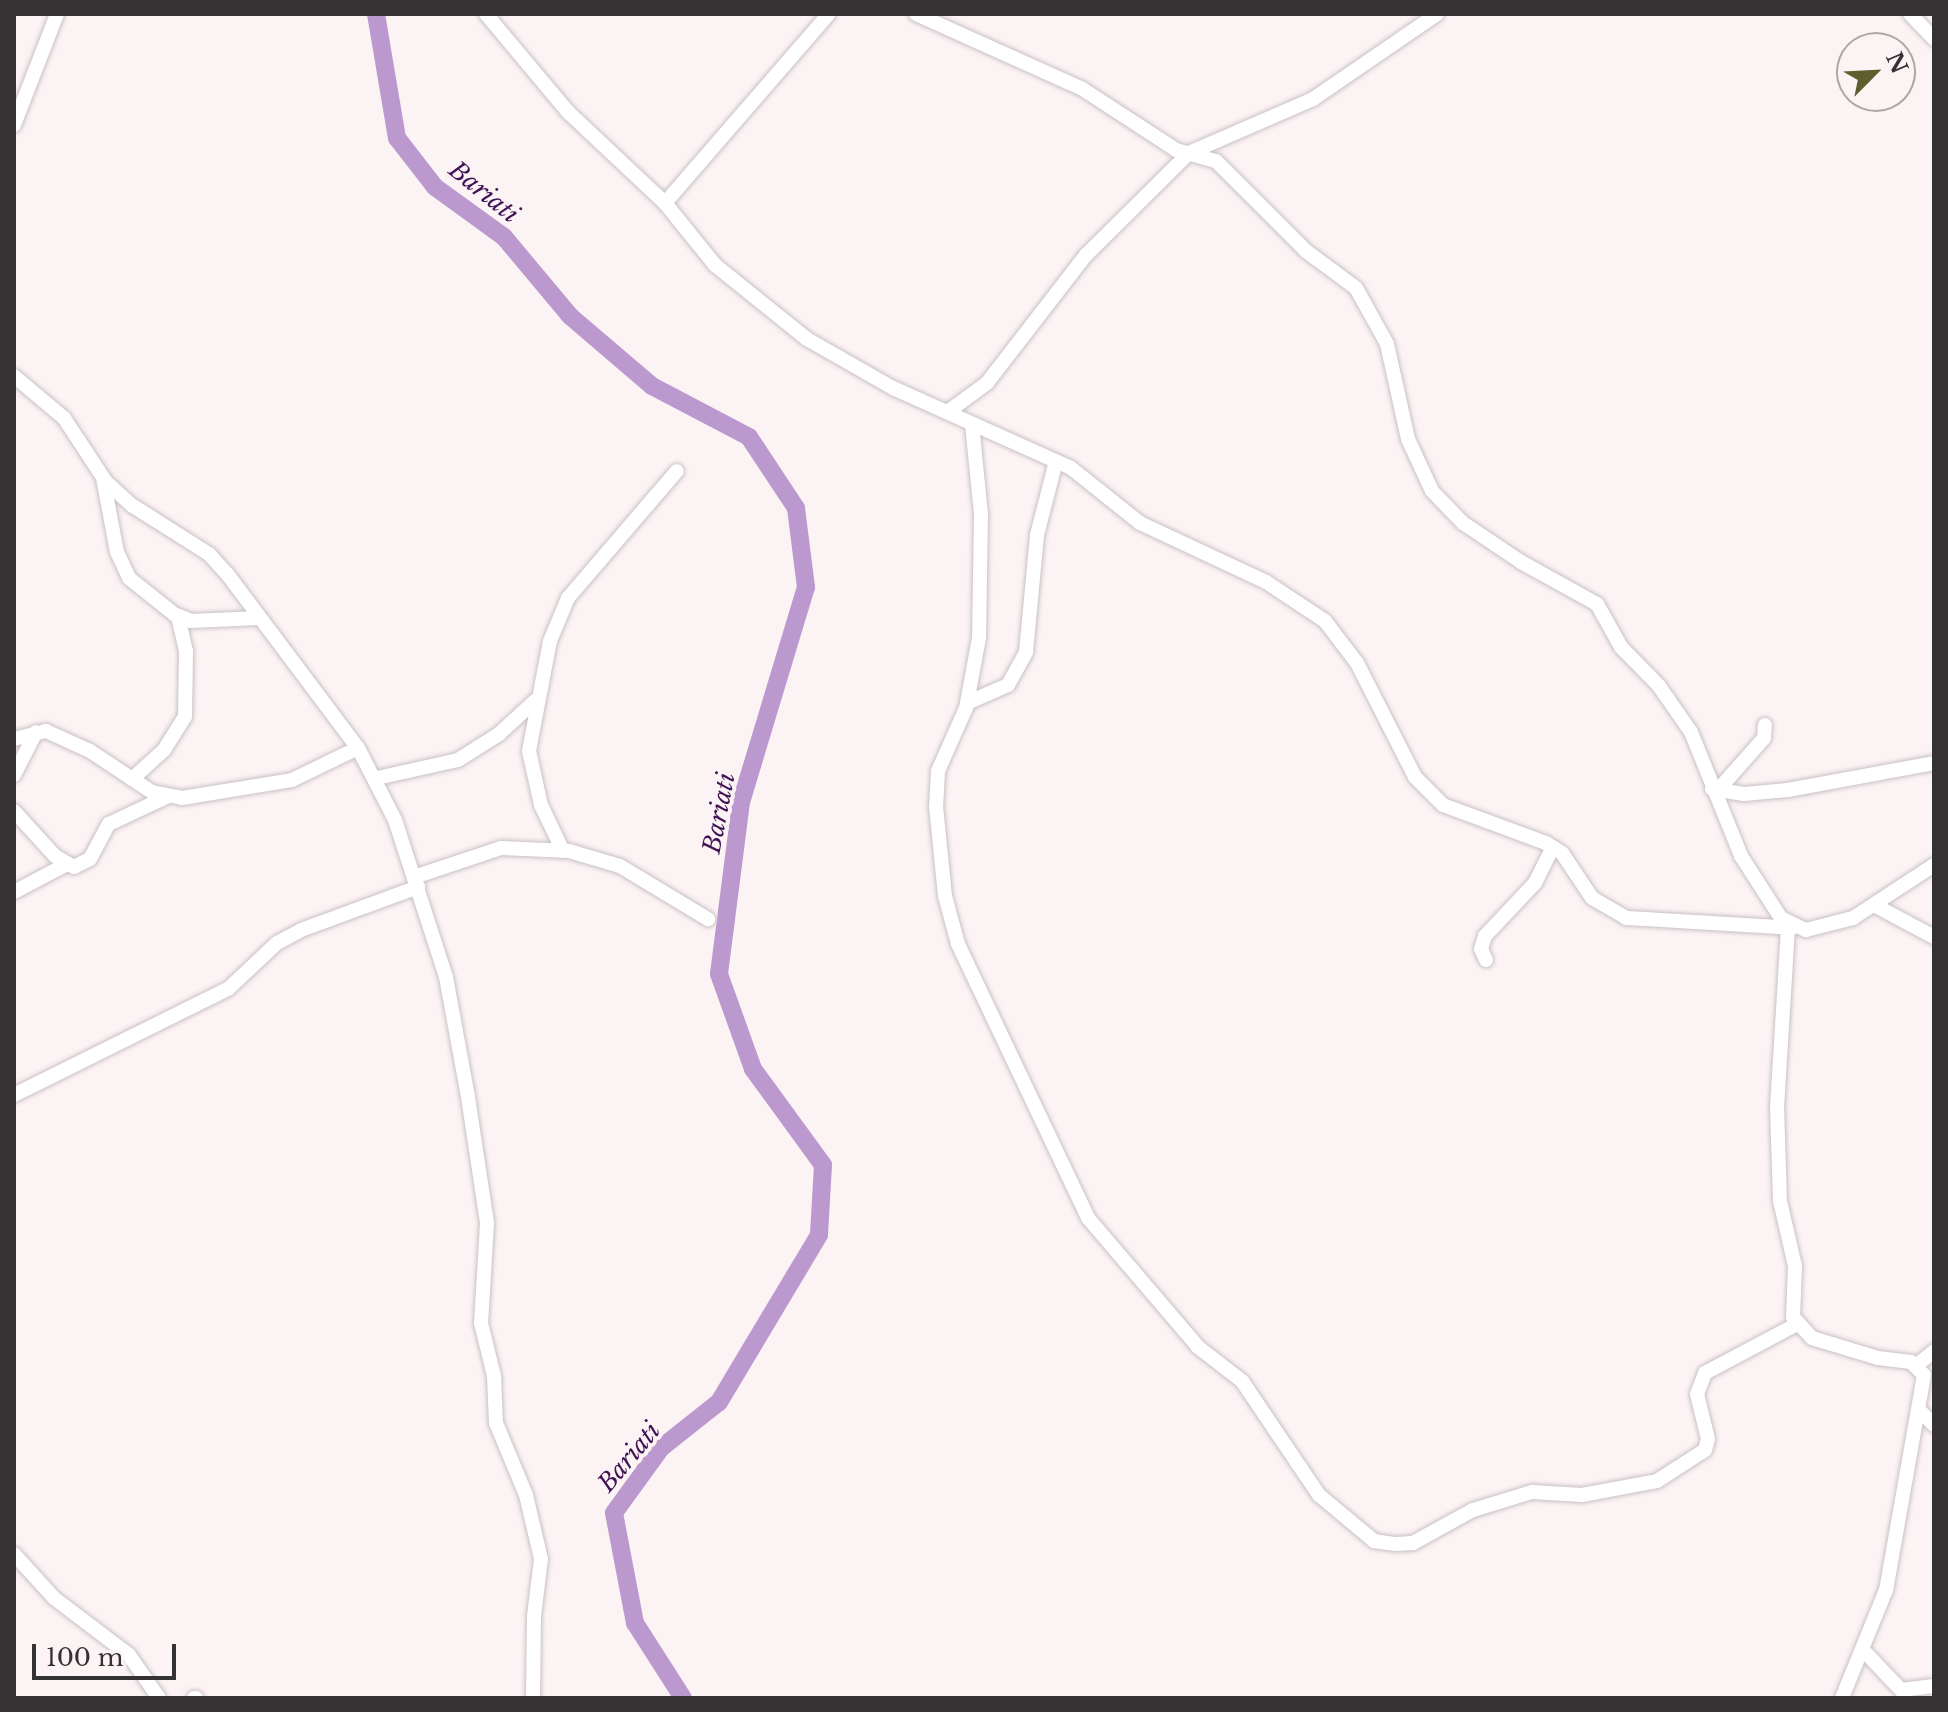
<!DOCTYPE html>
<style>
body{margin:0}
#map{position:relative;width:1948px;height:1712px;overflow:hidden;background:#fcf3f5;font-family:"Libre Baskerville",serif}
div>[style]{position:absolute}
.river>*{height:18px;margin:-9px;padding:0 9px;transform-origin:9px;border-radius:9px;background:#bb99ce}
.roads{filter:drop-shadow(0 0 2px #cac1c3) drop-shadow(0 0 2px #cac1c3)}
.minor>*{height:14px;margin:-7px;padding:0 7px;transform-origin:7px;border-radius:7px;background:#fff}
span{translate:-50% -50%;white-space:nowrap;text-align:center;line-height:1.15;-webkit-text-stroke:8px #fcf3f5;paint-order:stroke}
.water-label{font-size:24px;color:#401454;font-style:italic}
.frame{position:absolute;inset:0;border:16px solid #353233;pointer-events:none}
.north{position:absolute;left:1836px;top:32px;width:80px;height:80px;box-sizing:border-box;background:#fcf3f5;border:2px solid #aca6a7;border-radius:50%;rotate:66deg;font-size:22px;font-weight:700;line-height:32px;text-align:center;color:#353233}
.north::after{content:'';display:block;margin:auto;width:28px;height:36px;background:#5d5f2c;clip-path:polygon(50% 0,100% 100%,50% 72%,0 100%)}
.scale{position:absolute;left:32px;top:1644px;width:144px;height:36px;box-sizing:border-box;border:4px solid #353233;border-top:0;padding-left:10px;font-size:24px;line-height:28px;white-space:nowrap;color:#353233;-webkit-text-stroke:6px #fcf3f5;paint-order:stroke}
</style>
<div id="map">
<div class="river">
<div style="left:376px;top:14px;width:126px;rotate:80.4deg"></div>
<div style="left:397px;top:138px;width:62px;rotate:52.2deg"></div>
<div style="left:435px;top:187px;width:85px;rotate:35.9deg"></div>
<div style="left:504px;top:237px;width:103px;rotate:50.1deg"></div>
<div style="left:570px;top:316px;width:108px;rotate:40.5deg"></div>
<div style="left:652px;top:386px;width:110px;rotate:27.7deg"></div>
<div style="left:749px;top:437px;width:85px;rotate:56.5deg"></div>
<div style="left:796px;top:508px;width:80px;rotate:82.8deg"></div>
<div style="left:806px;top:587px;width:225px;rotate:106.8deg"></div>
<div style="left:741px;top:802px;width:173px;rotate:97.3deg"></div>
<div style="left:719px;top:974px;width:101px;rotate:70.3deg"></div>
<div style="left:753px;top:1069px;width:119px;rotate:53.9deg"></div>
<div style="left:823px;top:1165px;width:70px;rotate:93.3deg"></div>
<div style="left:819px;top:1235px;width:195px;rotate:120.9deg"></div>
<div style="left:719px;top:1402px;width:74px;rotate:141.6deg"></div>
<div style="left:661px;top:1448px;width:80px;rotate:125.9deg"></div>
<div style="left:614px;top:1513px;width:112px;rotate:79.2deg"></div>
<div style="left:635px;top:1623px;width:89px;rotate:57.4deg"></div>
</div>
<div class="roads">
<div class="minor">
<div style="left:486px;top:14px;width:128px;rotate:50.1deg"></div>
<div style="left:568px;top:112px;width:133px;rotate:43.2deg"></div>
<div style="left:665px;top:203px;width:80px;rotate:51.1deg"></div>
<div style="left:715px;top:265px;width:118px;rotate:38.8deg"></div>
<div style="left:807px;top:339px;width:99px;rotate:29.7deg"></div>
<div style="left:893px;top:388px;width:195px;rotate:24.2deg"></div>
<div style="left:1071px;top:468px;width:88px;rotate:38.6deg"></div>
<div style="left:1140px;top:523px;width:139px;rotate:25.1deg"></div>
<div style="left:1266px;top:582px;width:71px;rotate:33.5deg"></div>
<div style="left:1325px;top:621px;width:53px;rotate:52.7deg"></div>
<div style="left:1357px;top:663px;width:128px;rotate:63deg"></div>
<div style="left:1415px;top:777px;width:40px;rotate:45deg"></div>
<div style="left:1443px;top:805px;width:110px;rotate:20.3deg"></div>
<div style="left:1546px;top:843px;width:19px;rotate:32deg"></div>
<div style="left:1562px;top:853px;width:54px;rotate:56.3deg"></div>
<div style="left:1592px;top:898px;width:39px;rotate:30deg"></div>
<div style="left:1626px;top:918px;width:167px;rotate:3.4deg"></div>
<div style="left:916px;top:14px;width:181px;rotate:24.2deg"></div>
<div style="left:1081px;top:88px;width:113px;rotate:33.1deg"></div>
<div style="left:1176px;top:150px;width:41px;rotate:15.4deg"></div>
<div style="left:1216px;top:161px;width:127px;rotate:45deg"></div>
<div style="left:1306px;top:251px;width:62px;rotate:36.5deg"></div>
<div style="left:1356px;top:288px;width:64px;rotate:61deg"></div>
<div style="left:1387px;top:344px;width:97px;rotate:77.5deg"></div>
<div style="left:1408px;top:439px;width:57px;rotate:65.2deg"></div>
<div style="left:1432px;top:491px;width:45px;rotate:45.9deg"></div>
<div style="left:1463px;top:523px;width:70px;rotate:33.9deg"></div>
<div style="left:1521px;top:562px;width:87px;rotate:28.9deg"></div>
<div style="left:1597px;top:604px;width:49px;rotate:60.8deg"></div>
<div style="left:1621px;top:647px;width:54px;rotate:45.7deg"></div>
<div style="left:1659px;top:686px;width:56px;rotate:55.2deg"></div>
<div style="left:1691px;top:732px;width:134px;rotate:68deg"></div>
<div style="left:1741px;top:856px;width:74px;rotate:57.2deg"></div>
<div style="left:1781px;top:918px;width:28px;rotate:26deg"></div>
<div style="left:1806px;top:930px;width:49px;rotate:-14.3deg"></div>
<div style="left:1853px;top:918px;width:97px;rotate:-33.2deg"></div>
<div style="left:1910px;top:14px;width:35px;rotate:46deg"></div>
<div style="left:14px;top:125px;width:119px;rotate:-68.8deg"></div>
<div style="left:665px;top:203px;width:250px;rotate:-49.1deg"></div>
<div style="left:14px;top:376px;width:65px;rotate:40deg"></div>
<div style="left:64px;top:418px;width:77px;rotate:56.7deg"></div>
<div style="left:106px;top:482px;width:36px;rotate:42deg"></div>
<div style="left:133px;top:506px;width:90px;rotate:32.3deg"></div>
<div style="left:209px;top:554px;width:28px;rotate:48deg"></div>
<div style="left:228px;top:575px;width:216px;rotate:53.1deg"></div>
<div style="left:358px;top:748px;width:81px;rotate:62.8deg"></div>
<div style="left:395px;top:820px;width:165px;rotate:72deg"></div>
<div style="left:446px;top:977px;width:122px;rotate:79.6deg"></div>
<div style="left:468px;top:1097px;width:127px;rotate:81.4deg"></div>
<div style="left:487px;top:1223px;width:100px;rotate:93.4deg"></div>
<div style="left:481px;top:1323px;width:55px;rotate:76.2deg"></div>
<div style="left:494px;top:1376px;width:47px;rotate:87.6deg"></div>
<div style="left:496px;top:1423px;width:78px;rotate:67.4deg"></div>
<div style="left:526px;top:1495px;width:66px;rotate:76.8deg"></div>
<div style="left:541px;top:1559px;width:57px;rotate:97deg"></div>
<div style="left:534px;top:1616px;width:82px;rotate:90.7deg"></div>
<div style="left:949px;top:411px;width:47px;rotate:-36.4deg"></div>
<div style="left:987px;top:383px;width:162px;rotate:-52.3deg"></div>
<div style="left:1086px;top:255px;width:145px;rotate:-44.7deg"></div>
<div style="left:1189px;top:153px;width:135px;rotate:-23.5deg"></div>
<div style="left:1313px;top:99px;width:150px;rotate:-34.4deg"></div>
<div style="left:972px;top:424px;width:90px;rotate:84.3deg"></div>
<div style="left:981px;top:514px;width:124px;rotate:90.9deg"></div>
<div style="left:979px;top:638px;width:71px;rotate:100.5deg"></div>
<div style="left:966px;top:708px;width:69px;rotate:114deg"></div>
<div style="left:938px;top:771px;width:35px;rotate:93deg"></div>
<div style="left:936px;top:806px;width:90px;rotate:84.3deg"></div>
<div style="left:945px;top:896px;width:50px;rotate:74.8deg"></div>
<div style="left:958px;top:944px;width:303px;rotate:64.6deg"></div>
<div style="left:1088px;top:1218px;width:170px;rotate:49.5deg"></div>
<div style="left:1198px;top:1347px;width:56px;rotate:37.7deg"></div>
<div style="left:1242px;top:1381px;width:138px;rotate:56deg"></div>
<div style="left:1319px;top:1495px;width:72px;rotate:39.9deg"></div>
<div style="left:1374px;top:1541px;width:22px;rotate:8deg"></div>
<div style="left:1396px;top:1544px;width:17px;rotate:-3deg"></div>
<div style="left:1413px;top:1543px;width:68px;rotate:-28.8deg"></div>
<div style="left:1473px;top:1510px;width:62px;rotate:-17deg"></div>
<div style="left:1532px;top:1492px;width:50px;rotate:3.4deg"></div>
<div style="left:1582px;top:1495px;width:76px;rotate:-10.6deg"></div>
<div style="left:1657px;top:1481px;width:57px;rotate:-32.9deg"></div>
<div style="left:1705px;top:1450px;width:11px;rotate:-75deg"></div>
<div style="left:1708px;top:1439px;width:46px;rotate:-103.7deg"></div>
<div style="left:1697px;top:1394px;width:22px;rotate:-69deg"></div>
<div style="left:1705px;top:1373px;width:104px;rotate:-28deg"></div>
<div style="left:103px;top:478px;width:75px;rotate:79.3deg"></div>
<div style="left:117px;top:552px;width:29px;rotate:65deg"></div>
<div style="left:129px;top:578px;width:58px;rotate:38.7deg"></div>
<div style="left:174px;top:614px;width:18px;rotate:22deg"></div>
<div style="left:191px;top:621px;width:68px;rotate:-2.5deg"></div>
<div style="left:967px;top:703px;width:45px;rotate:-23.7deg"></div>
<div style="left:1008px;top:685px;width:38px;rotate:-61deg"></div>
<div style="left:1026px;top:652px;width:118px;rotate:-84.6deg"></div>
<div style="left:1037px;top:535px;width:76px;rotate:-75.6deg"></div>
<div style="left:14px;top:739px;width:33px;rotate:-14deg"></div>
<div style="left:46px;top:731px;width:48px;rotate:24.4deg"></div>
<div style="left:90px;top:751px;width:74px;rotate:33.5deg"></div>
<div style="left:152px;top:792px;width:31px;rotate:11deg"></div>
<div style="left:182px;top:798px;width:111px;rotate:-9.3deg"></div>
<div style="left:292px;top:780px;width:73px;rotate:-25.9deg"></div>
<div style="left:14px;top:775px;width:48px;rotate:-62.9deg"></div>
<div style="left:377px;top:778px;width:83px;rotate:-12.5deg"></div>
<div style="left:458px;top:760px;width:49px;rotate:-32.4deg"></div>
<div style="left:499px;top:734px;width:50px;rotate:-42.6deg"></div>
<div style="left:132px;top:779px;width:43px;rotate:-42.2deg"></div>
<div style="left:164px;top:750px;width:39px;rotate:-58deg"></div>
<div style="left:185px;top:717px;width:66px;rotate:-89.1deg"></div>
<div style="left:186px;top:651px;width:36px;rotate:-103deg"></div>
<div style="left:1712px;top:789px;width:32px;rotate:9deg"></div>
<div style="left:1744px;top:794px;width:44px;rotate:-5.2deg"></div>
<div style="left:1788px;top:790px;width:148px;rotate:-10.5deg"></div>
<div style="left:1718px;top:790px;width:69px;rotate:-48.5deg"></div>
<div style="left:1764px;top:738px;width:13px;rotate:-86deg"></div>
<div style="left:14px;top:811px;width:61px;rotate:47.7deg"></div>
<div style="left:55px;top:856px;width:22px;rotate:30deg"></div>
<div style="left:74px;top:867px;width:18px;rotate:-27deg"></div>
<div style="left:90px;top:859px;width:40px;rotate:-62deg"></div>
<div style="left:109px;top:824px;width:63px;rotate:-25.3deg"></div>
<div style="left:563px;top:851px;width:51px;rotate:-115.6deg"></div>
<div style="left:541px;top:805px;width:55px;rotate:-102.5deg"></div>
<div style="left:529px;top:751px;width:112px;rotate:-79.2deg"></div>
<div style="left:550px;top:641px;width:47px;rotate:-67.3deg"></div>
<div style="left:568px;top:598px;width:167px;rotate:-49.4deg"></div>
<div style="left:414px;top:877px;width:92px;rotate:-18.4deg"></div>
<div style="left:501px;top:848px;width:68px;rotate:2.5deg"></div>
<div style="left:569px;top:851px;width:53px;rotate:16.4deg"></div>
<div style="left:620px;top:866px;width:103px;rotate:31.1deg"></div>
<div style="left:14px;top:892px;width:60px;rotate:-27.8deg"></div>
<div style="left:1874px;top:905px;width:68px;rotate:28.1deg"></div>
<div style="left:1788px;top:928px;width:178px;rotate:93.5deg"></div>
<div style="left:1777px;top:1106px;width:95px;rotate:88.2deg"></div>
<div style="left:1780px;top:1201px;width:67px;rotate:77deg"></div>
<div style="left:1795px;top:1266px;width:51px;rotate:92.2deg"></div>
<div style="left:1793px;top:1317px;width:28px;rotate:48deg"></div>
<div style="left:1812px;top:1338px;width:69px;rotate:16.9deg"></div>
<div style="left:1878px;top:1358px;width:33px;rotate:7deg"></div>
<div style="left:1911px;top:1362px;width:18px;rotate:45deg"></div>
<div style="left:1924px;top:1375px;width:218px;rotate:100deg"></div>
<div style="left:1886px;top:1590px;width:117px;rotate:112.2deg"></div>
<div style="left:1486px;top:960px;width:12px;rotate:-114deg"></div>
<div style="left:1481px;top:949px;width:14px;rotate:-73deg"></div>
<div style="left:1485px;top:936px;width:73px;rotate:-46.7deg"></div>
<div style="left:1535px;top:883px;width:40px;rotate:-63.4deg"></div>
<div style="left:14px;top:1095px;width:239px;rotate:-26.4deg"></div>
<div style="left:228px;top:989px;width:67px;rotate:-43.2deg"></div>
<div style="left:277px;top:943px;width:27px;rotate:-28deg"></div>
<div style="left:301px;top:930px;width:125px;rotate:-20.2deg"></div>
<div style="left:1917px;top:1365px;width:22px;rotate:-39deg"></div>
<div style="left:1919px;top:1410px;width:21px;rotate:45deg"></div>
<div style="left:14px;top:1554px;width:59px;rotate:47.7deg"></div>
<div style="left:54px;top:1598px;width:94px;rotate:37.2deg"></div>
<div style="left:129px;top:1655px;width:52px;rotate:55.1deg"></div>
<div style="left:1864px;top:1651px;width:54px;rotate:46.5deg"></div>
<div style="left:1901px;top:1690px;width:33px;rotate:-7deg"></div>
<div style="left:194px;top:1698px;width:2px"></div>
</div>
</div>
<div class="water-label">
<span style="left:484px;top:192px;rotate:39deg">Bariati</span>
<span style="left:719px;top:813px;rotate:-79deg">Bariati</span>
<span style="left:629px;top:1457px;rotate:-50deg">Bariati</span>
</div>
<div class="frame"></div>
<div class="north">N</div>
<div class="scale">100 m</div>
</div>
